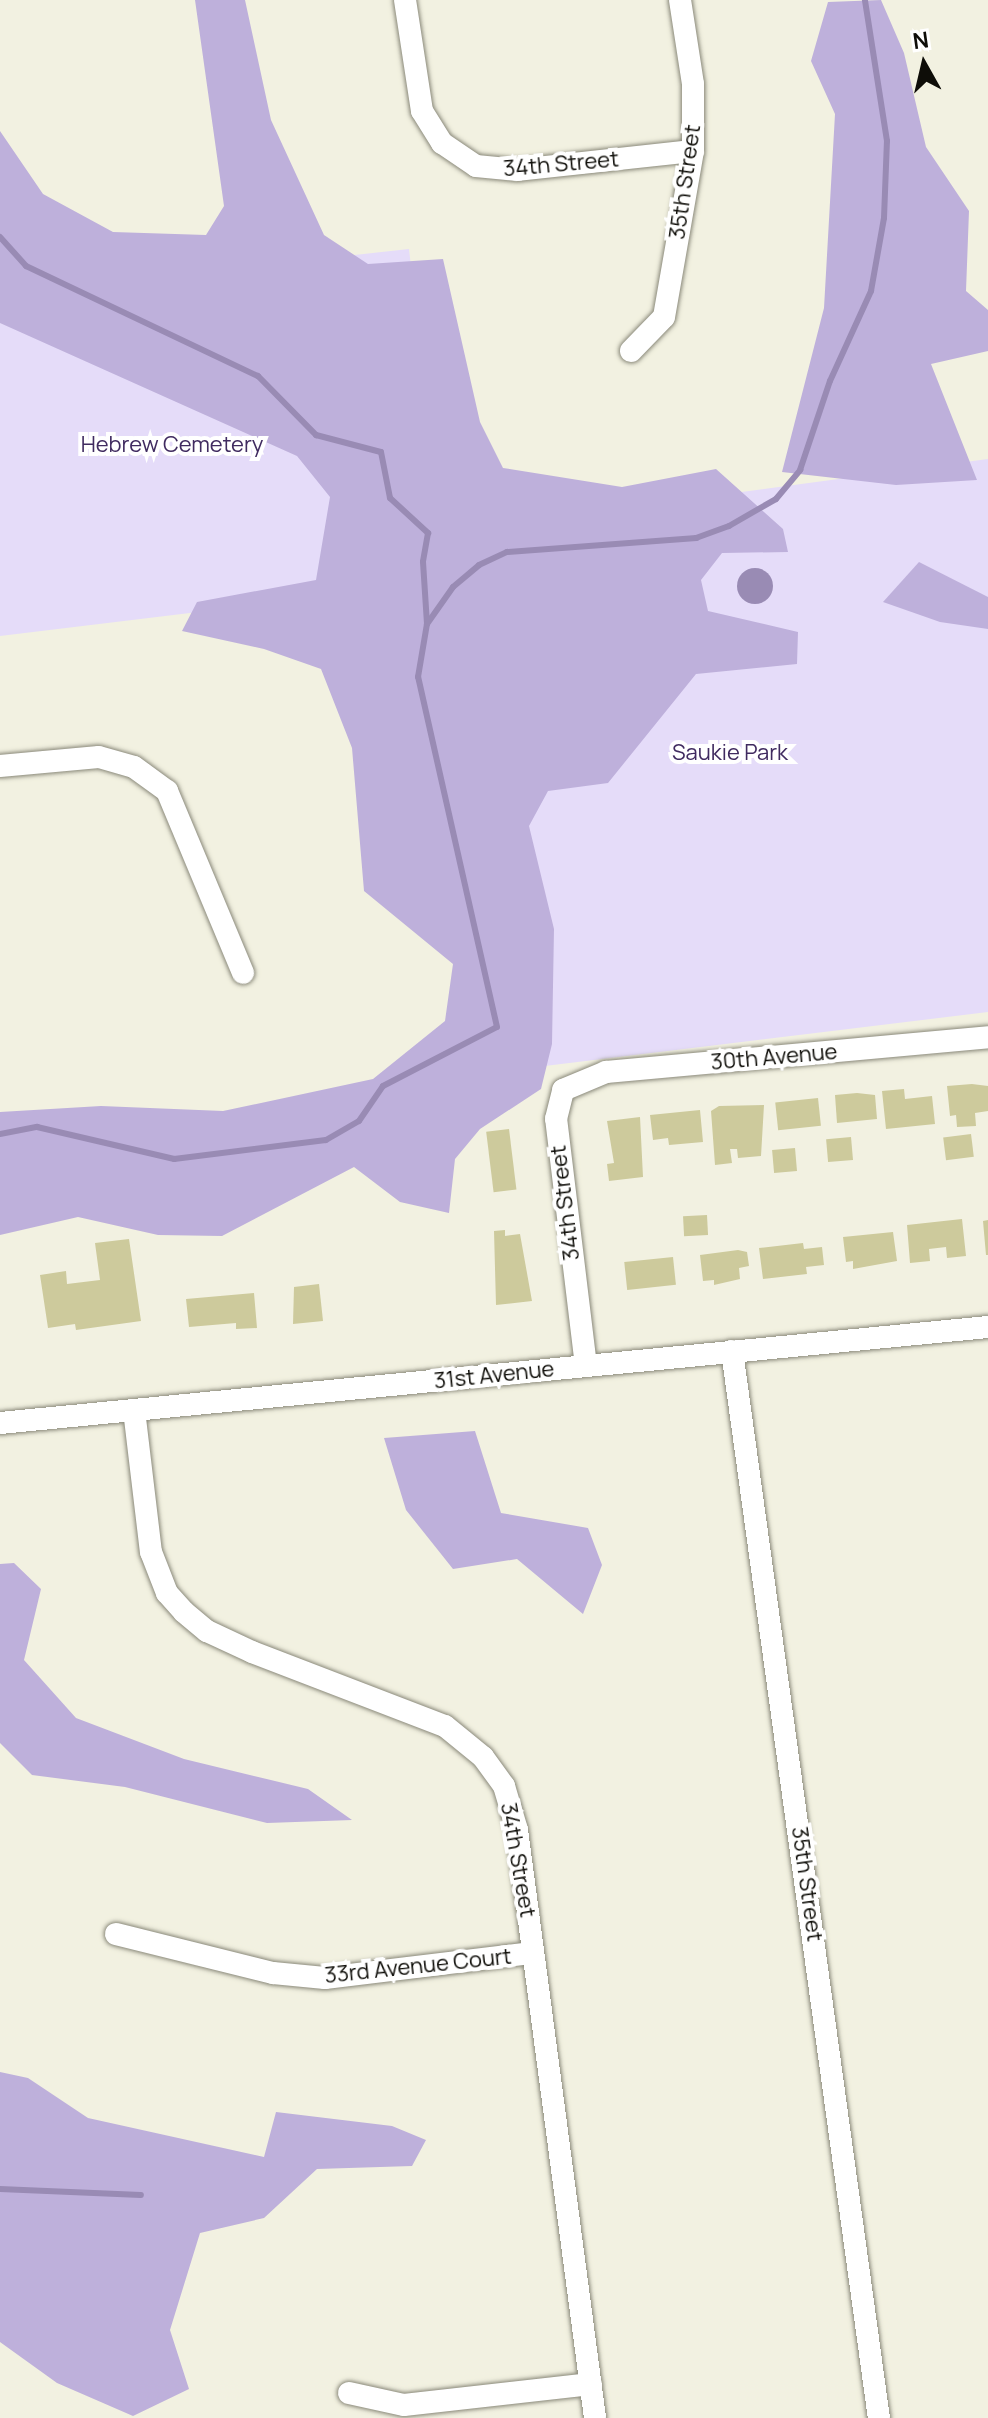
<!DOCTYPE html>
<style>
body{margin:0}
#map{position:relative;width:988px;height:2418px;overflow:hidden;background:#f2f1e1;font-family:Manrope,sans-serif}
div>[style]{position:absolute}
.green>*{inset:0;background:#e5dcf9}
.forest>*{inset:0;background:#beb0db}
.water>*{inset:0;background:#998bb4}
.round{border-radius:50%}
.stream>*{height:6px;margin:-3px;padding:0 3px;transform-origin:3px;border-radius:3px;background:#998bb4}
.building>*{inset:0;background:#cdca9c;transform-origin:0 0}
.roads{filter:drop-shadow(0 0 2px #8a897a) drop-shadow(0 0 2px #8a897a)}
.minor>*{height:22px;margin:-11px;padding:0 11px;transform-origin:11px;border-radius:11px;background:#fff}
span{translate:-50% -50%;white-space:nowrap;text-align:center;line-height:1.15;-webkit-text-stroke:8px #fff;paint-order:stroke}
.street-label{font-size:22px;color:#0e0d08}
.park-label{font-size:22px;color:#402b60}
.north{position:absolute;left:884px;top:24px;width:80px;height:80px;-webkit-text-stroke:6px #fff;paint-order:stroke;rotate:352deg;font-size:22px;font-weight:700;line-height:32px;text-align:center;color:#0e0d08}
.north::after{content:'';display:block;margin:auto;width:28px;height:36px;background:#0e0d08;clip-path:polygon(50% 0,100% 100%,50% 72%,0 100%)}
</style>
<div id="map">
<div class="green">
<div style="clip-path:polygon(409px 249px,441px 532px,988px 459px,988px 1012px,512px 1070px,447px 582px,0 636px,0 294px)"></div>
</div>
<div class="forest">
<div style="clip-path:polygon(195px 0,245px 0,271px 120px,324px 235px,368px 264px,443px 259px,480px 422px,503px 468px,622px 487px,716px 469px,783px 529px,788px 552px,722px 553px,701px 580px,708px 611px,798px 632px,797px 664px,696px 674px,608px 783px,548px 791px,529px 826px,554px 929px,552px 1044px,541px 1089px,480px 1129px,455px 1159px,449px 1213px,400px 1202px,354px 1167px,222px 1236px,158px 1235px,78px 1217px,0 1235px,0 1112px,101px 1106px,223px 1111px,373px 1079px,445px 1021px,453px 964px,364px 891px,352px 748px,321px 669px,264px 649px,182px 631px,197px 602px,316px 580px,330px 497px,297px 456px,0 323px,0 131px,43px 194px,113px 232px,206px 235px,224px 206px)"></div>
<div style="clip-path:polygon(881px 0,904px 53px,926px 147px,969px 211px,966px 291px,988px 310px,988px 351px,931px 364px,977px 480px,896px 485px,782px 472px,824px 308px,835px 114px,811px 61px,828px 2px)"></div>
<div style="clip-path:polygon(919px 562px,988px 597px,988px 629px,940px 622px,883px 602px)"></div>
<div style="clip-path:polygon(475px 1431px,501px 1513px,588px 1528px,602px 1565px,583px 1614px,517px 1559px,453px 1569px,406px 1510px,384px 1438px)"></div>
<div style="clip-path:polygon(14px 1563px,41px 1589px,24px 1660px,76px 1718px,184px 1759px,308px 1789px,352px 1820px,267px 1823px,125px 1787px,32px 1775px,0 1743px,0 1564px)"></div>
<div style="clip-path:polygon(0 2072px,28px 2078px,88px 2118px,264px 2157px,276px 2112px,392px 2126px,426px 2140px,412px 2166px,317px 2169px,264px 2218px,200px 2233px,170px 2330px,189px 2389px,133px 2416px,57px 2383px,0 2342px)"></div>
</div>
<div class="water">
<div class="round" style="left:737px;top:568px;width:36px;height:36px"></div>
</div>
<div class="stream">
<div style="left:0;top:237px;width:39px;rotate:48deg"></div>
<div style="left:26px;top:266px;width:257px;rotate:25.4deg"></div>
<div style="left:258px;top:376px;width:83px;rotate:45.5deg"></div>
<div style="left:316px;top:435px;width:67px;rotate:14.7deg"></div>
<div style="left:381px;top:452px;width:47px;rotate:78.9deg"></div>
<div style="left:390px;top:498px;width:52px;rotate:42.6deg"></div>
<div style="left:428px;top:533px;width:29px;rotate:100deg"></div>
<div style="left:423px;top:562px;width:62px;rotate:86.3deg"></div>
<div style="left:0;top:1134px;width:38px;rotate:-11deg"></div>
<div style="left:37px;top:1127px;width:141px;rotate:13.1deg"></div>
<div style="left:174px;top:1159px;width:153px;rotate:-7.1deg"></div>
<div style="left:326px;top:1140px;width:38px;rotate:-30deg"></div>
<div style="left:359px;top:1121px;width:42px;rotate:-55.6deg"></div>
<div style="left:383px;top:1086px;width:128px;rotate:-27.4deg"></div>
<div style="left:497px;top:1027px;width:359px;rotate:-102.7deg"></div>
<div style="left:418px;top:677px;width:54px;rotate:-80.4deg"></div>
<div style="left:427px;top:624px;width:45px;rotate:-54.9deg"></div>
<div style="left:453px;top:587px;width:34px;rotate:-40deg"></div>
<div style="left:479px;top:565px;width:31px;rotate:-25deg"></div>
<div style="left:507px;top:552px;width:190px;rotate:-4.2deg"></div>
<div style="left:696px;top:538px;width:35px;rotate:-20deg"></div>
<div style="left:729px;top:526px;width:54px;rotate:-29.9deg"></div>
<div style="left:776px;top:499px;width:38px;rotate:-50deg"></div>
<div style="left:800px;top:470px;width:94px;rotate:-71.4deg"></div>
<div style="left:830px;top:381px;width:99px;rotate:-65.5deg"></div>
<div style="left:871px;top:291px;width:74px;rotate:-79.9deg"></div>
<div style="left:884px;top:218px;width:77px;rotate:-87.8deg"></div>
<div style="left:887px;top:141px;width:143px;rotate:-98.9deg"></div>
<div style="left:0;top:2189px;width:141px;rotate:2.4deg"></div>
</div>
<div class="building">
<div style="clip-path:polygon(972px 1084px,988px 1086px,988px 1111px,975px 1113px,976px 1126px,957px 1127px,956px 1115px,950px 1116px,947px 1086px)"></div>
<div style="clip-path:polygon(904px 1089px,905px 1099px,932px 1096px,935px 1124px,886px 1129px,882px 1091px)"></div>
<div style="clip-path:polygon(857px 1093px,875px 1095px,877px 1119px,837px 1123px,835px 1095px)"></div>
<div style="left:818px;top:1098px;width:28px;height:43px;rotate:84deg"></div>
<div style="clip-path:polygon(764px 1105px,761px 1156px,738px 1158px,737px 1149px,730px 1149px,732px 1163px,715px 1165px,711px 1111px,719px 1106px)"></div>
<div style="clip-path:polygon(700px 1110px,703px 1142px,669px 1145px,668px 1138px,653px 1140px,650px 1115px)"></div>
<div style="clip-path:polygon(640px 1117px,643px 1177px,609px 1181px,607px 1164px,614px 1163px,607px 1121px)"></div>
<div style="left:509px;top:1129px;width:61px;height:23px;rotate:83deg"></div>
<div style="left:971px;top:1134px;width:23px;height:28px;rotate:83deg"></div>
<div style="left:851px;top:1137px;width:23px;height:25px;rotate:85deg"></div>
<div style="left:795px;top:1148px;width:23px;height:23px;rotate:85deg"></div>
<div style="left:707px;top:1215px;width:20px;height:24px;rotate:87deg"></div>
<div style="clip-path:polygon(962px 1219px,966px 1256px,947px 1258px,946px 1247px,929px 1249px,930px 1261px,910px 1263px,907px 1225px)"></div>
<div style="clip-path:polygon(988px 1220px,988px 1255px,986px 1255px,983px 1221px)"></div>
<div style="clip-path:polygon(505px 1230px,505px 1236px,520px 1234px,532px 1301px,496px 1305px,494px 1231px)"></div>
<div style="clip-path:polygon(893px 1232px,897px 1261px,853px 1269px,853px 1261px,846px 1262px,843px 1237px)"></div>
<div style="clip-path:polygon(129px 1239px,141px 1321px,76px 1330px,75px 1324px,48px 1328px,40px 1275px,66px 1271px,67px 1284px,100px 1280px,95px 1243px)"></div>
<div style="clip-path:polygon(803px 1243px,804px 1249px,822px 1247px,824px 1265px,806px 1267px,807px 1274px,763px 1279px,759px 1248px)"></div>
<div style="clip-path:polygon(738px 1250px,747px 1252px,749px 1266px,739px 1268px,740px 1279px,714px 1285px,714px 1280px,703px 1281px,700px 1255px)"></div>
<div style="left:673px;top:1257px;width:28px;height:49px;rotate:84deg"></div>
<div style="clip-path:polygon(319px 1284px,323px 1321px,293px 1324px,294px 1287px)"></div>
<div style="clip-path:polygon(254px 1293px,257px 1328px,236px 1329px,236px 1323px,189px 1327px,186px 1299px)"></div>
</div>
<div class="roads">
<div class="minor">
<div style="left:405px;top:0;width:112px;rotate:81.3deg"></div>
<div style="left:422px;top:111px;width:38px;rotate:58deg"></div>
<div style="left:442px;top:143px;width:41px;rotate:34.1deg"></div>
<div style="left:476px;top:166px;width:42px;rotate:5.4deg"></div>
<div style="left:518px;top:170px;width:176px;rotate:-6.2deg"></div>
<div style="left:631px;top:351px;width:47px;rotate:-45.9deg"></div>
<div style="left:664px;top:317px;width:169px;rotate:-80.1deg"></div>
<div style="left:693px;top:151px;width:67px;rotate:-90deg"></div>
<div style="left:693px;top:84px;width:85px;rotate:-98.8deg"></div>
<div style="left:0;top:766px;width:99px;rotate:-5.2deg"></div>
<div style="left:99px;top:757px;width:36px;rotate:16deg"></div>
<div style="left:134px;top:767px;width:41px;rotate:36deg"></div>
<div style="left:167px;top:791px;width:197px;rotate:67.3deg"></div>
<div style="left:732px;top:1351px;width:1077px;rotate:82.16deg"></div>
<div style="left:586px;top:1366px;width:249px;rotate:-96.9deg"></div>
<div style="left:556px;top:1119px;width:30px;rotate:-76deg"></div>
<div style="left:563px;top:1090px;width:47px;rotate:-22.7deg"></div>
<div style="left:606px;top:1072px;width:384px;rotate:-5.2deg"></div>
<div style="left:134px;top:1410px;width:143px;rotate:83.2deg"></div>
<div style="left:151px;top:1552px;width:44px;rotate:68.7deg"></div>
<div style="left:167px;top:1593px;width:25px;rotate:48deg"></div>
<div style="left:184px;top:1612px;width:30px;rotate:40deg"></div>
<div style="left:207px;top:1631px;width:50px;rotate:25deg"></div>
<div style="left:252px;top:1652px;width:207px;rotate:21deg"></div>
<div style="left:445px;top:1726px;width:49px;rotate:39.2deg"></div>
<div style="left:483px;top:1757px;width:36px;rotate:54deg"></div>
<div style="left:504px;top:1786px;width:46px;rotate:73.5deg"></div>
<div style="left:517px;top:1830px;width:593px;rotate:82.44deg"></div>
<div style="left:0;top:1423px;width:993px;rotate:-5.55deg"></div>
<div style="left:116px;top:1934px;width:162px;rotate:14deg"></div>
<div style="left:273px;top:1973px;width:52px;rotate:5.5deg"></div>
<div style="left:325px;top:1978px;width:209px;rotate:-6.9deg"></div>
<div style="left:349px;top:2393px;width:56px;rotate:12.3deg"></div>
<div style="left:404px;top:2405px;width:188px;rotate:-6.4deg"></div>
</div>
</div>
<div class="street-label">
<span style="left:561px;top:164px;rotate:-5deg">34th Street</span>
<span style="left:685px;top:182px;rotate:-82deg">35th Street</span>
<span style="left:774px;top:1057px;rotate:-5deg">30th Avenue</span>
<span style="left:565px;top:1203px;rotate:-97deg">34th Street</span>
<span style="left:494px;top:1375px;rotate:-6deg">31st Avenue</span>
<span style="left:518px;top:1860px;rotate:80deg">34th Street</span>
<span style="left:807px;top:1884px;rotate:82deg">35th Street</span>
<span style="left:418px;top:1966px;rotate:-6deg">33rd Avenue Court</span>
</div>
<div class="park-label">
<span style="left:172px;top:445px">Hebrew Cemetery</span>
<span style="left:730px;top:753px">Saukie Park</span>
</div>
<div class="north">N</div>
</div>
